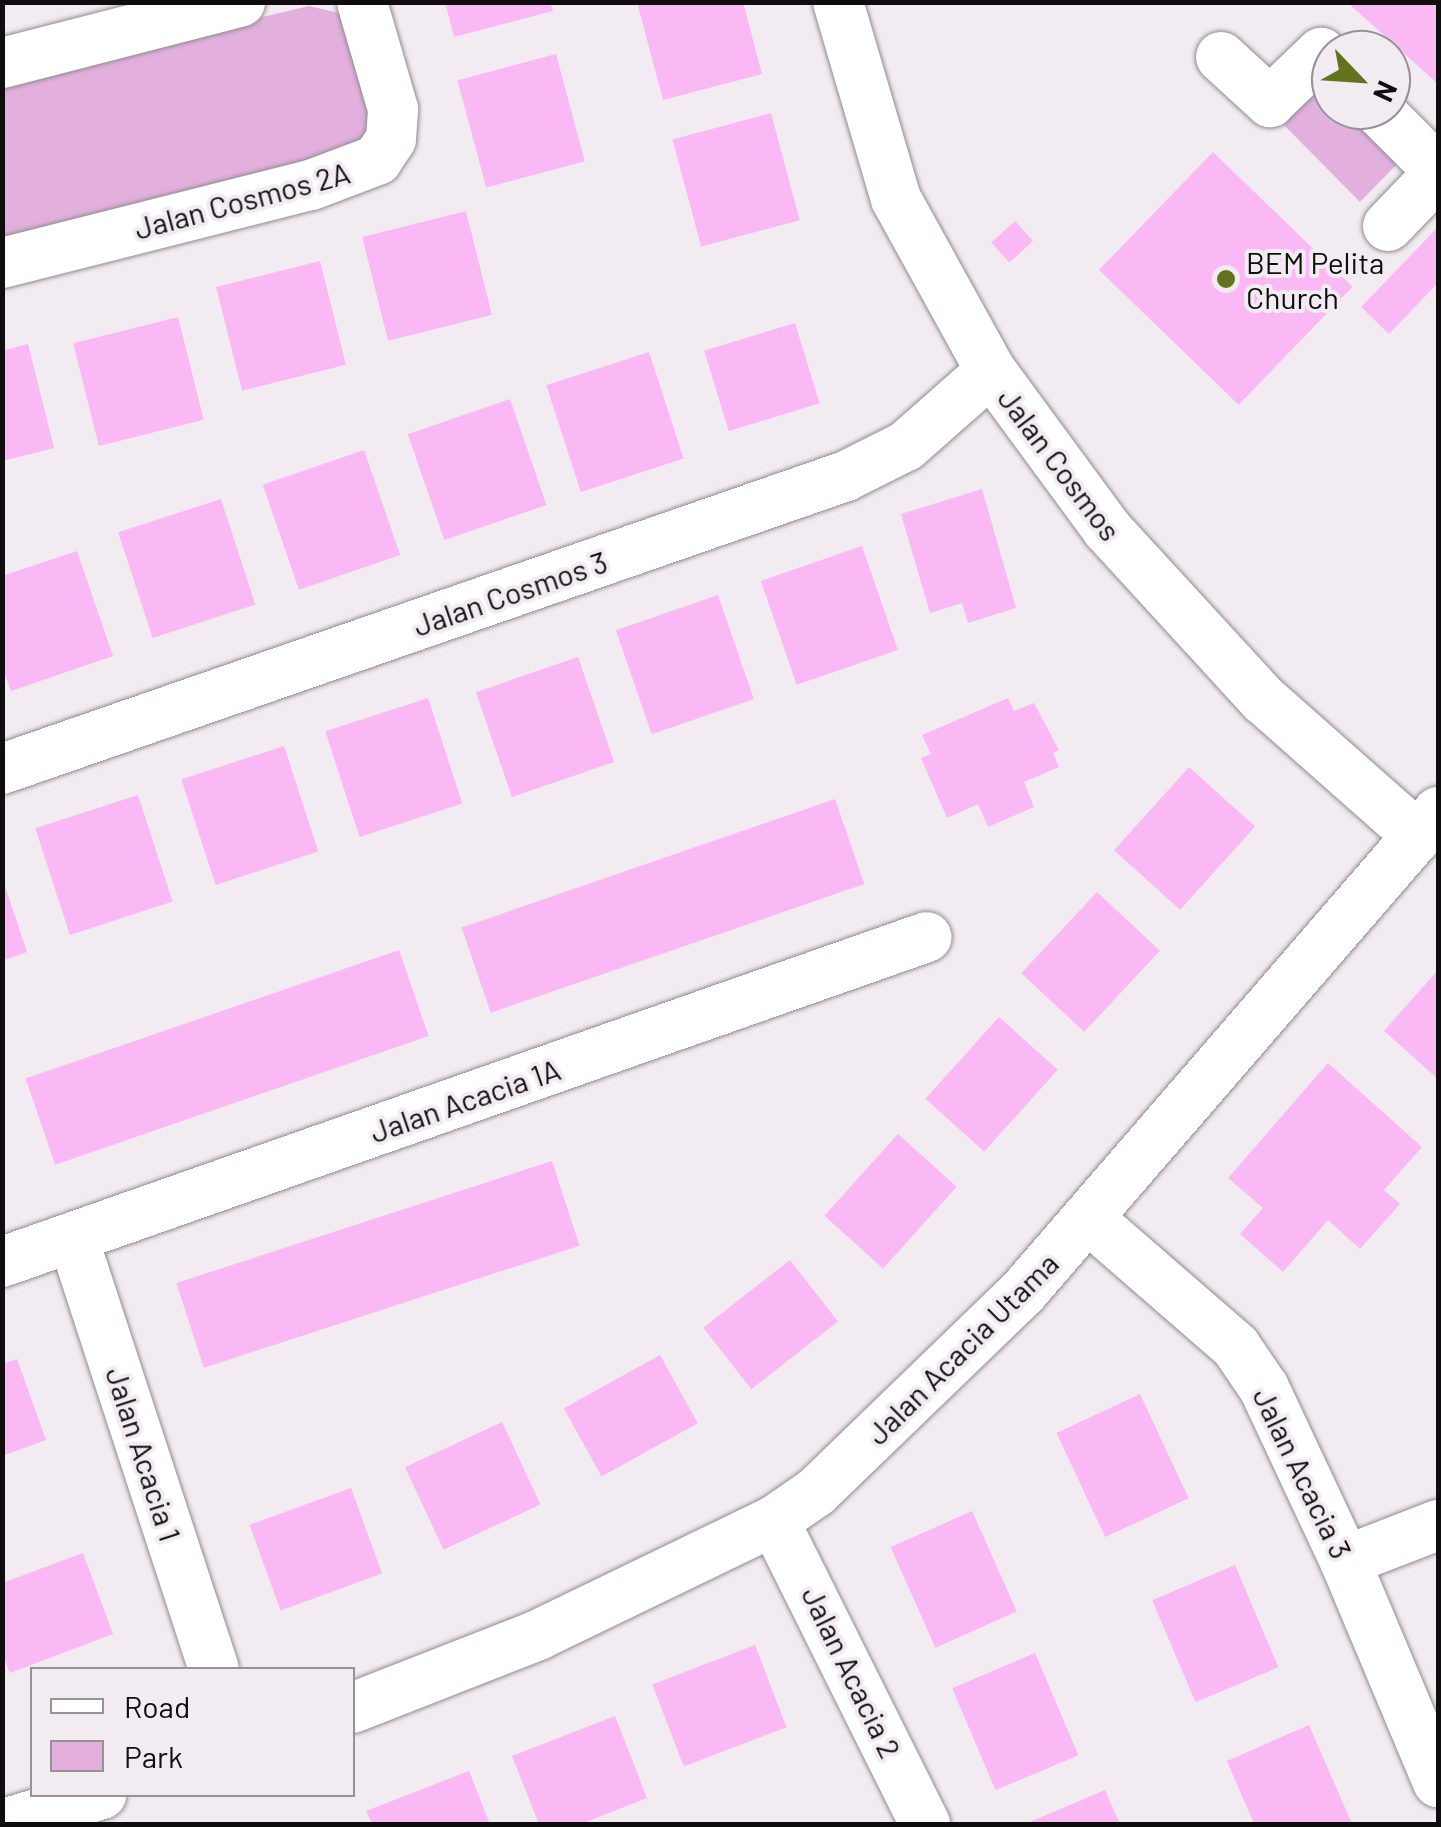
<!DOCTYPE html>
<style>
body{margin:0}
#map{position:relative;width:1441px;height:1827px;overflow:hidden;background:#f2ebf1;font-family:Barlow,sans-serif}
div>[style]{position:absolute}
.green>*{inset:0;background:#e3b0de}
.building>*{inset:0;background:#fab8f4;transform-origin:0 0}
.roads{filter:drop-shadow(0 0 2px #918b91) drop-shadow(0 0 2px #918b91)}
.minor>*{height:50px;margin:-25px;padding:0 25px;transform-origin:25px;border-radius:25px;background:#fff}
.dots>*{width:28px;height:28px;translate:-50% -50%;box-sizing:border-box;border:5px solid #f2ebf1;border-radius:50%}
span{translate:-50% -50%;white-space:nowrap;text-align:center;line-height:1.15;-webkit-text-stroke:8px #f2ebf1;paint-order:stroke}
.street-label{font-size:30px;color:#100d0f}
.poi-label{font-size:30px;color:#100d0f}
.left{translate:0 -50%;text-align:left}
.frame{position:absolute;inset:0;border:5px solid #100d0f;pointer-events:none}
.legend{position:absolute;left:30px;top:1667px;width:325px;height:130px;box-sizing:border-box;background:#f2ebf1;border:2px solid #989297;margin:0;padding:12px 18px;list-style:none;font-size:30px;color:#100d0f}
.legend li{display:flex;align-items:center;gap:20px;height:50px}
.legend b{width:50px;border:2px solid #989297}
.north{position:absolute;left:1311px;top:30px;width:100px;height:100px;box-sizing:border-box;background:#f2ebf1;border:2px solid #989297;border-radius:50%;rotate:115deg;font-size:28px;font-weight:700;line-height:40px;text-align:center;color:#100d0f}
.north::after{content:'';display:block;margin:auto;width:35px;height:45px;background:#63721f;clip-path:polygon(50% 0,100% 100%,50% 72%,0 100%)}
</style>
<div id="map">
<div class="green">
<div style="clip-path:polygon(309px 6px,343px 14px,379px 127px,348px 162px,3px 243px,2px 78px)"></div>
<div style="clip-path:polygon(1318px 75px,1331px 88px,1331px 110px,1353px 110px,1402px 159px,1360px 202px,1277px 118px)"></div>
</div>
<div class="building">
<div style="clip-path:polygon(445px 2px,550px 2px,553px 11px,454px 37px)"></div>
<div style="clip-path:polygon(637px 2px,743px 2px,762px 74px,663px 100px)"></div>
<div style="clip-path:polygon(1347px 2px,1438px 2px,1438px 84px)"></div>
<div style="left:556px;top:54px;width:111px;height:102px;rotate:75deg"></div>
<div style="left:771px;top:113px;width:111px;height:102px;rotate:75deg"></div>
<div style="left:1213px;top:152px;width:194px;height:164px;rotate:44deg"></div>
<div style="left:466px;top:211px;width:107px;height:107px;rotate:76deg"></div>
<div style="left:1015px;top:221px;width:27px;height:32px;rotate:48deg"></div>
<div style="clip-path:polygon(1438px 227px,1438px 283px,1389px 334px,1361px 307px)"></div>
<div style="left:320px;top:261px;width:107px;height:107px;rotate:76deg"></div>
<div style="left:178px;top:317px;width:106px;height:108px;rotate:76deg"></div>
<div style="left:795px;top:323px;width:84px;height:95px;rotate:73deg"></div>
<div style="clip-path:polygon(28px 344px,54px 448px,2px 461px,2px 351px)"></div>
<div style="left:649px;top:352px;width:112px;height:108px;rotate:72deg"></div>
<div style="left:510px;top:399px;width:112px;height:108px;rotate:71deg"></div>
<div style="left:364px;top:450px;width:111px;height:107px;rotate:71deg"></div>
<div style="clip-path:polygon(982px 489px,1016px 608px,968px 623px,962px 603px,930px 613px,901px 514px)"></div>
<div style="left:221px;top:499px;width:111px;height:108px;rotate:72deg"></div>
<div style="left:862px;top:546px;width:110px;height:107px;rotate:71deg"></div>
<div style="clip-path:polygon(77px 551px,113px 656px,11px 691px,2px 666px,2px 576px)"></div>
<div style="left:718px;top:595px;width:110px;height:108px;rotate:71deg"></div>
<div style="left:578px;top:657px;width:111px;height:108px;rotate:71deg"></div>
<div style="left:428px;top:698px;width:111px;height:108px;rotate:72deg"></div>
<div style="clip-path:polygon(1008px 698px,1014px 711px,1034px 703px,1059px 750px,1053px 753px,1059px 767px,1024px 782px,1034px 807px,988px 827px,978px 804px,947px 818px,921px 758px,931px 754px,922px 735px)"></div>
<div style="left:284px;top:746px;width:111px;height:108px;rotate:72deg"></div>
<div style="left:1189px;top:767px;width:89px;height:112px;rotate:42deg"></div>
<div style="left:138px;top:795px;width:112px;height:108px;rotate:72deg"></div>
<div style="left:835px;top:799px;width:90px;height:395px;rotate:71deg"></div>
<div style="clip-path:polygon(3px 880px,27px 952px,2px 961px,2px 881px)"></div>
<div style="left:1097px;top:892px;width:86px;height:111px;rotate:43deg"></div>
<div style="left:399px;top:950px;width:91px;height:395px;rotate:71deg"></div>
<div style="clip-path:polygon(1438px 970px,1438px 1079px,1384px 1031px)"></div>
<div style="left:999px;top:1017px;width:79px;height:110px;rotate:42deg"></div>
<div style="clip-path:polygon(1328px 1063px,1422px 1147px,1384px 1190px,1400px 1204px,1360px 1249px,1328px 1220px,1283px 1272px,1240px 1234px,1263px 1208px,1228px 1178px)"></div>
<div style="left:898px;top:1134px;width:79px;height:110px;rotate:42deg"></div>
<div style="left:552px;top:1161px;width:89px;height:395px;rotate:72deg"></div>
<div style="left:790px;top:1260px;width:78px;height:110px;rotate:52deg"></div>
<div style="left:660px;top:1355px;width:78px;height:110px;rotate:61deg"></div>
<div style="clip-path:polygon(17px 1359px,46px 1440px,2px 1456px,2px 1364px)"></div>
<div style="left:1140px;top:1394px;width:115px;height:92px;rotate:65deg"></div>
<div style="left:502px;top:1422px;width:91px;height:107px;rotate:65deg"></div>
<div style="left:351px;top:1488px;width:91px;height:108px;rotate:70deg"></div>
<div style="left:972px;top:1511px;width:110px;height:89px;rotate:66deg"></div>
<div style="clip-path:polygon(83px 1553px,113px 1634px,10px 1673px,2px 1653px,2px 1583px)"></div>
<div style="left:1235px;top:1565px;width:111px;height:90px;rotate:67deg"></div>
<div style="left:755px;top:1645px;width:88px;height:110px;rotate:69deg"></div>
<div style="left:1035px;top:1653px;width:111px;height:90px;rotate:67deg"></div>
<div style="clip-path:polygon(615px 1716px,647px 1798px,581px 1824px,539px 1824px,512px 1756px)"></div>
<div style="clip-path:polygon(1309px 1725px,1352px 1824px,1254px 1824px,1227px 1761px)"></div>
<div style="clip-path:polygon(469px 1771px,490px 1824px,372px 1824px,366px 1811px)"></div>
<div style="clip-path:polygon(1105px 1790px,1120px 1824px,1025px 1824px)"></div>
</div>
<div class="roads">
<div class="minor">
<div style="left:838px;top:2px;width:205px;rotate:73.6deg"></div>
<div style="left:896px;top:199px;width:196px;rotate:61.1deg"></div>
<div style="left:991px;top:371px;width:196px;rotate:53.7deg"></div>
<div style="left:1107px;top:529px;width:231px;rotate:47.5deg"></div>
<div style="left:1263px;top:699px;width:207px;rotate:41.5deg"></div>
<div style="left:1221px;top:57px;width:67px;rotate:42.6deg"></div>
<div style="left:1270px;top:102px;width:71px;rotate:-43.9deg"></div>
<div style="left:1321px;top:53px;width:14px;rotate:45deg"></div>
<div style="left:2px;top:63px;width:246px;rotate:-14.4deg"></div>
<div style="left:1378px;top:110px;width:85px;rotate:45deg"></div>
<div style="left:1388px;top:226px;width:72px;rotate:-46.1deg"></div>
<div style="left:2px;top:263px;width:319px;rotate:-14.2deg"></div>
<div style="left:311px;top:185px;width:71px;rotate:-20.7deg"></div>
<div style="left:377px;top:160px;width:25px;rotate:-56deg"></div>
<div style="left:391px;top:139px;width:30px;rotate:-86deg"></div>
<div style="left:393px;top:109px;width:111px;rotate:-106.2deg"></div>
<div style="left:2px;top:769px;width:893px;rotate:-19.14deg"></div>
<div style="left:846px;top:476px;width:67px;rotate:-26.6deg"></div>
<div style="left:906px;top:446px;width:113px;rotate:-41.4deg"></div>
<div style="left:1089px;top:1219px;width:195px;rotate:41deg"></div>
<div style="left:1236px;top:1347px;width:50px;rotate:55.7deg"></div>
<div style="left:1264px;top:1388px;width:191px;rotate:64.9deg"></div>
<div style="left:1345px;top:1561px;width:240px;rotate:67.2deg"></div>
<div style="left:73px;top:1238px;width:454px;rotate:71.9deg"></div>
<div style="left:2px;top:1262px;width:980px;rotate:-19.36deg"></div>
<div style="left:774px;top:1521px;width:339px;rotate:63.5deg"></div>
<div style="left:1345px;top:1561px;width:100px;rotate:-21.2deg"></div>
<div style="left:352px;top:1708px;width:200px;rotate:-21.4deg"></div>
<div style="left:538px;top:1635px;width:262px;rotate:-25.8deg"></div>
<div style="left:774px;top:1521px;width:51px;rotate:-34.6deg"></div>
<div style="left:816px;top:1492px;width:288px;rotate:-44deg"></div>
<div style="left:1023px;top:1292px;width:635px;rotate:-49.15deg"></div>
<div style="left:4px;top:1824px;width:102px;rotate:-17deg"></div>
</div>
</div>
<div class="dots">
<div style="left:1226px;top:279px;background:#63721f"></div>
</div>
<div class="street-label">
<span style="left:242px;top:200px;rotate:-15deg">Jalan Cosmos 2A</span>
<span style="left:1060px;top:464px;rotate:53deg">Jalan Cosmos</span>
<span style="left:510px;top:593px;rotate:-19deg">Jalan Cosmos 3</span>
<span style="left:465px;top:1100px;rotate:-19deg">Jalan Acacia 1A</span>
<span style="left:962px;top:1348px;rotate:-45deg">Jalan Acacia Utama</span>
<span style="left:144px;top:1454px;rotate:72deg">Jalan Acacia 1</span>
<span style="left:1303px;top:1473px;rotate:64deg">Jalan Acacia 3</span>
<span style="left:852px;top:1672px;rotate:64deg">Jalan Acacia 2</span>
</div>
<div class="poi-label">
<span class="left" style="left:1246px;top:279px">BEM Pelita<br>Church</span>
</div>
<div class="frame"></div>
<ul class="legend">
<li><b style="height:12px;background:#fff"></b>Road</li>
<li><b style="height:28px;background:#e3b0de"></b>Park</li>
</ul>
<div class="north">N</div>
</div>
